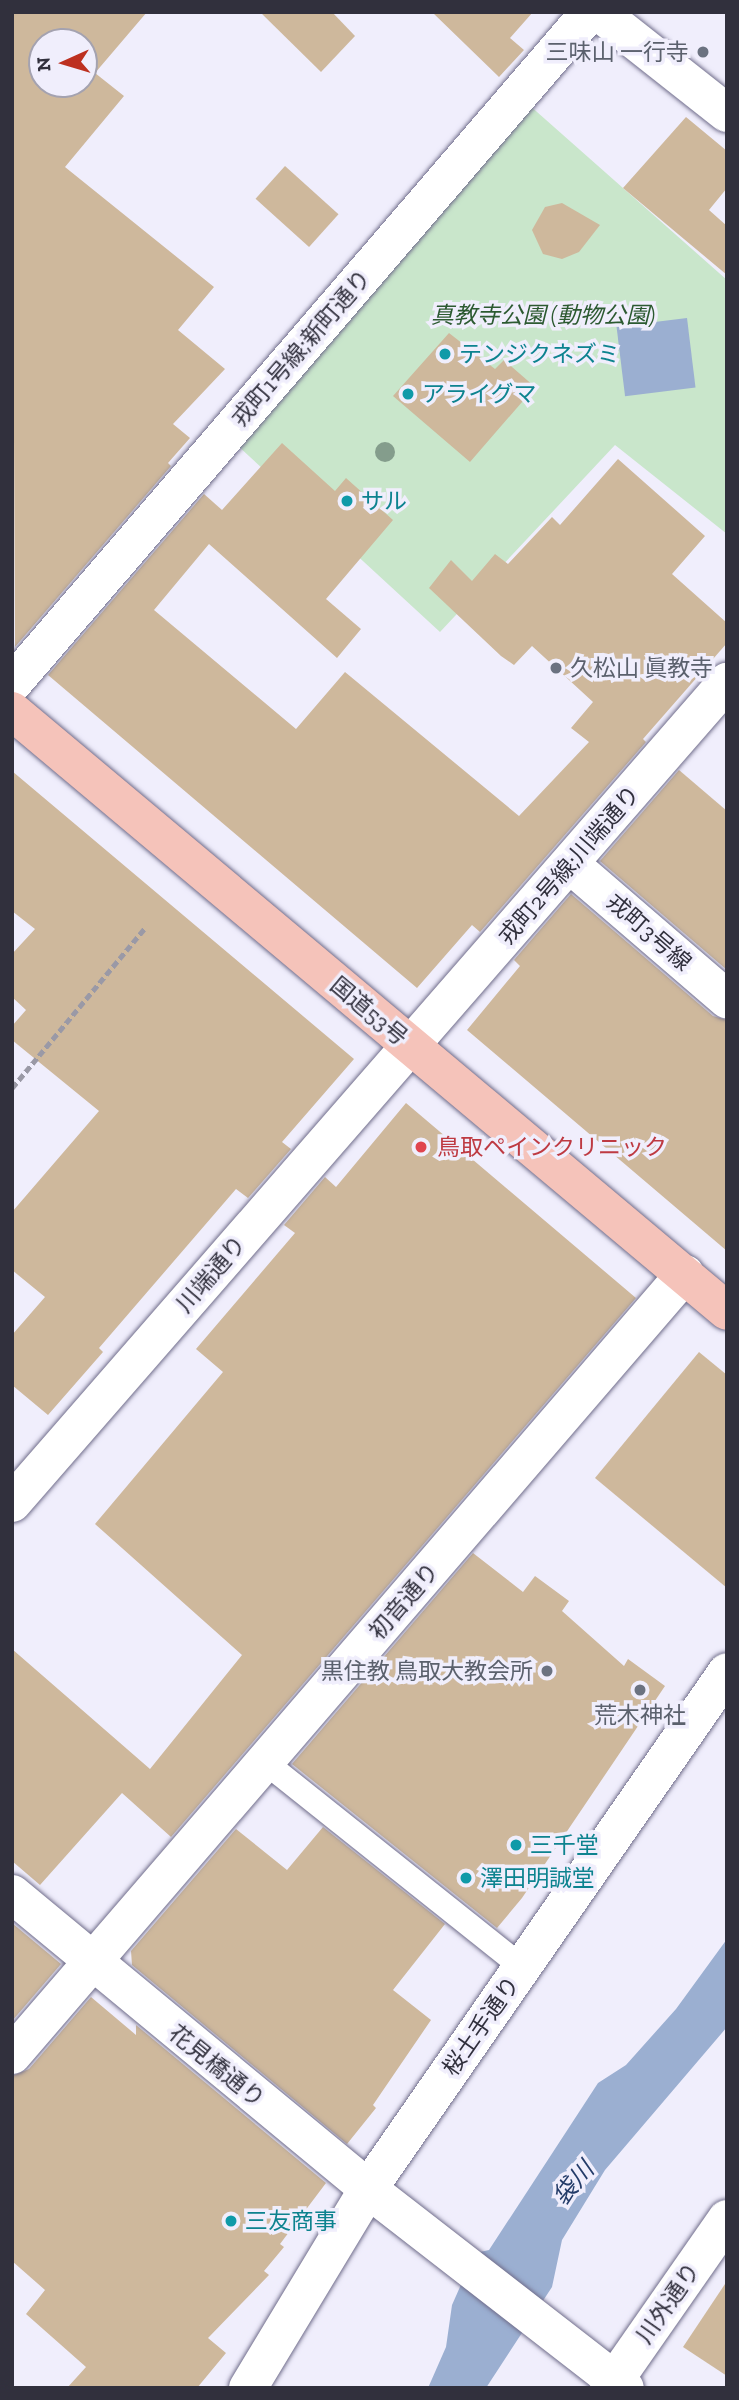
<!DOCTYPE html>
<meta charset="utf-8">
<style>
body{margin:0}
#map{position:relative;width:739px;height:2400px;overflow:hidden;background:#f0eefc;font-family:"Zilla Slab","Noto Sans JP",serif}
div>[style]{position:absolute}
.green>*{inset:0;background:#c9e6cb}
.water>*{inset:0;background:#9bafd1;transform-origin:0 0}
.building>*{inset:0;background:#ceb89c;transform-origin:0 0}
.path>*{height:4.5px;margin-top:-2.25px;transform-origin:0;background:repeating-linear-gradient(90deg,#9a99a6 0 7px,transparent 0 10.5px)}
.roads{filter:drop-shadow(0 0 2px #706d8b) drop-shadow(0 0 2px #706d8b)}
.lane>*{height:24px;margin:-12px;padding:0 12px;transform-origin:12px;border-radius:12px;background:#fff}
.street>*{height:38px;margin:-19px;padding:0 19px;transform-origin:19px;border-radius:19px;background:#fff}
.highway>*{height:38px;margin:-19px;padding:0 19px;transform-origin:19px;border-radius:19px;background:#f5c3ba}
.trees>*{width:20px;height:20px;margin:-10px;border-radius:50%;background:#849d8c}
.dots>*{width:19px;height:19px;translate:-50% -50%;box-sizing:border-box;border:4px solid #f0eefc;border-radius:50%}
span{translate:-50% -50%;white-space:nowrap;text-align:center;line-height:1.15;-webkit-text-stroke:7px #f0eefc;paint-order:stroke}
.worship-label{font-size:23px;color:#5b616d}
.right{translate:-100% -50%;text-align:right}
.left{translate:0 -50%;text-align:left}
.park-label{font-size:23px;color:#2c5a31;font-style:italic}
.street-label{font-size:23px;color:#31303d}
.culture-label{font-size:23px;color:#0d838f}
.health-label{font-size:23px;color:#be3a42}
.water-label{font-size:24px;color:#243c69;font-style:italic}
.frame{position:absolute;inset:0;border:14px solid #31303d;pointer-events:none}
.north{position:absolute;left:28px;top:28px;width:70px;height:70px;box-sizing:border-box;background:#f0eefc;border:2px solid #a4a2b0;border-radius:50%;rotate:266deg;font-size:19px;font-weight:700;line-height:28px;text-align:center;color:#31303d}
.north::after{content:'';display:block;margin:auto;width:24px;height:32px;background:#bd3020;clip-path:polygon(50% 0,100% 100%,50% 72%,0 100%)}
</style>
<div id="map">
<div class="green">
<div style="clip-path:polygon(528px 104px,727px 280px,727px 534px,615px 445px,440px 632px,237px 445px)"></div>
</div>
<div class="water">
<div style="left:687px;top:318px;width:70px;height:71px;rotate:83deg"></div>
<div style="clip-path:polygon(727px 1939px,727px 2027px,605px 2170px,562px 2240px,552px 2287px,486px 2388px,428px 2388px,446px 2347px,452px 2305px,475px 2253px,489px 2250px,598px 2083px,626px 2065px,676px 2009px)"></div>
</div>
<div class="building">
<div style="clip-path:polygon(evenodd,12px 12px,147px 12px,95px 73px,124px 96px,65px 167px,214px 287px,178px 330px,225px 369px,173px 424px,190px 438px,168px 463px,171px 466px,15px 647px,12px 12px,42px 42px,84px 42px,84px 84px,42px 84px,42px 42px)"></div>
<div style="clip-path:polygon(260px 12px,332px 12px,355px 36px,321px 72px)"></div>
<div style="clip-path:polygon(432px 12px,533px 12px,510px 38px,524px 50px,499px 77px)"></div>
<div style="clip-path:polygon(686px 117px,727px 151px,727px 188px,709px 210px,727px 226px,727px 275px,623px 188px)"></div>
<div style="left:285px;top:166px;width:72px;height:44px;rotate:42deg"></div>
<div style="clip-path:polygon(562px 203px,600px 225px,579px 252px,562px 259px,543px 254px,532px 230px,545px 207px)"></div>
<div style="clip-path:polygon(449px 333px,495px 369px,504px 360px,535px 387px,470px 462px,393px 396px)"></div>
<div style="clip-path:polygon(282px 443px,335px 491px,346px 478px,393px 520px,326px 599px,361px 629px,337px 658px,209px 544px,154px 610px,296px 729px,345px 672px,519px 816px,589px 742px,571px 728px,593px 702px,532px 646px,514px 665px,501px 656px,429px 588px,451px 560px,472px 581px,495px 554px,508px 564px,552px 517px,560px 525px,618px 459px,705px 536px,672px 574px,727px 623px,727px 643px,643px 739px,646px 742px,480px 932px,472px 925px,417px 988px,48px 675px,204px 494px,222px 510px)"></div>
<div style="clip-path:polygon(679px 770px,727px 811px,727px 970px,600px 861px)"></div>
<div style="clip-path:polygon(12px 771px,354px 1059px,282px 1142px,291px 1149px,248px 1198px,236px 1189px,99px 1348px,103px 1352px,48px 1415px,12px 1385px,12px 1335px,45px 1297px,12px 1270px,12px 1212px,99px 1111px,12px 1040px,12px 1026px,26px 1010px,12px 997px,12px 954px,35px 929px,12px 911px)"></div>
<div style="clip-path:polygon(571px 894px,713px 1016px,727px 1020px,727px 1251px,467px 1030px,520px 966px,514px 960px)"></div>
<div style="clip-path:polygon(406px 1103px,636px 1298px,171px 1837px,122px 1793px,40px 1885px,12px 1861px,12px 1649px,150px 1769px,242px 1655px,95px 1524px,223px 1372px,196px 1349px,295px 1233px,284px 1225px,325px 1177px,336px 1187px)"></div>
<div style="clip-path:polygon(699px 1352px,727px 1375px,727px 1588px,595px 1478px)"></div>
<div style="clip-path:polygon(473px 1553px,523px 1592px,535px 1576px,569px 1601px,562px 1611px,624px 1666px,628px 1659px,665px 1686px,522px 1898px,497px 1928px,292px 1764px)"></div>
<div style="clip-path:polygon(323px 1827px,445px 1924px,393px 1990px,431px 2020px,373px 2105px,376px 2108px,347px 2144px,132px 1965px,131px 1951px,236px 1829px,287px 1870px)"></div>
<div style="clip-path:polygon(12px 1923px,61px 1964px,12px 2021px)"></div>
<div style="clip-path:polygon(91px 1997px,136px 2035px,136px 2025px,326px 2183px,280px 2244px,284px 2247px,264px 2271px,269px 2275px,208px 2338px,226px 2353px,197px 2388px,67px 2388px,86px 2367px,26px 2314px,45px 2290px,12px 2261px,12px 2076px,29px 2069px)"></div>
<div style="clip-path:polygon(727px 2281px,727px 2376px,683px 2347px)"></div>
</div>
<div class="path">
<div style="left:12px;top:1088px;width:208px;rotate:-50.3deg"></div>
</div>
<div class="roads">
<div class="lane">
<div style="left:265px;top:1762px;width:327px;rotate:38.6deg"></div>
</div>
<div class="street">
<div style="left:599px;top:12px;width:163px;rotate:38.3deg"></div>
<div style="left:12px;top:684px;width:886px;rotate:-49.3deg"></div>
<div style="left:571px;top:865px;width:206px;rotate:40.7deg"></div>
<div style="left:12px;top:1503px;width:1089px;rotate:-48.95deg"></div>
<div style="left:12px;top:1894px;width:462px;rotate:39.6deg"></div>
<div style="left:368px;top:2189px;width:325px;rotate:37.8deg"></div>
<div style="left:12px;top:2055px;width:1031px;rotate:-49.25deg"></div>
<div style="left:248px;top:2388px;width:232px;rotate:-58.9deg"></div>
<div style="left:368px;top:2189px;width:629px;rotate:-55.22deg"></div>
<div style="left:609px;top:2388px;width:206px;rotate:-55.1deg"></div>
</div>
<div class="highway">
<div style="left:12px;top:711px;width:933px;rotate:40deg"></div>
</div>
</div>
<div class="trees">
<div style="left:385px;top:452px"></div>
</div>
<div class="dots">
<div style="left:703px;top:52px;background:#6b7280"></div>
<div style="left:445px;top:354px;background:#0f9aa8"></div>
<div style="left:408px;top:394px;background:#0f9aa8"></div>
<div style="left:347px;top:501px;background:#0f9aa8"></div>
<div style="left:556px;top:668px;background:#6b7280"></div>
<div style="left:421px;top:1147px;background:#e0444e"></div>
<div style="left:547px;top:1671px;background:#6b7280"></div>
<div style="left:640px;top:1690px;background:#6b7280"></div>
<div style="left:516px;top:1845px;background:#0f9aa8"></div>
<div style="left:466px;top:1878px;background:#0f9aa8"></div>
<div style="left:231px;top:2221px;background:#0f9aa8"></div>
</div>
<div class="worship-label">
<span class="right" style="left:689px;top:52px">三味山 一行寺</span>
<span class="left" style="left:570px;top:668px">久松山 眞教寺</span>
<span class="right" style="left:533px;top:1671px">黒住教 鳥取大教会所</span>
<span style="left:640px;top:1715px">荒木神社</span>
</div>
<div class="park-label">
<span style="left:543px;top:315px">真教寺公園 (動物公園)</span>
</div>
<div class="street-label">
<span style="left:301px;top:348px;rotate:-49deg">戎町1号線;新町通り</span>
<span style="left:569px;top:865px;rotate:-49deg">戎町2号線;川端通り</span>
<span style="left:649px;top:932px;rotate:41deg">戎町3号線</span>
<span style="left:369px;top:1011px;rotate:40deg">国道53号</span>
<span style="left:211px;top:1274px;rotate:-49deg">川端通り</span>
<span style="left:404px;top:1601px;rotate:-49deg">初音通り</span>
<span style="left:481px;top:2026px;rotate:-55deg">桜土手通り</span>
<span style="left:217px;top:2066px;rotate:39deg">花見橋通り</span>
<span style="left:668px;top:2303px;rotate:-55deg">川外通り</span>
</div>
<div class="culture-label">
<span class="left" style="left:459px;top:354px">テンジクネズミ</span>
<span class="left" style="left:422px;top:394px">アライグマ</span>
<span class="left" style="left:361px;top:501px">サル</span>
<span class="left" style="left:530px;top:1845px">三千堂</span>
<span class="left" style="left:480px;top:1878px">澤田明誠堂</span>
<span class="left" style="left:245px;top:2221px">三友商事</span>
</div>
<div class="health-label">
<span class="left" style="left:437px;top:1147px">鳥取ペインクリニック</span>
</div>
<div class="water-label">
<span style="left:573px;top:2183px;rotate:-49deg">袋川</span>
</div>
<div class="frame"></div>
<div class="north">N</div>
</div>
